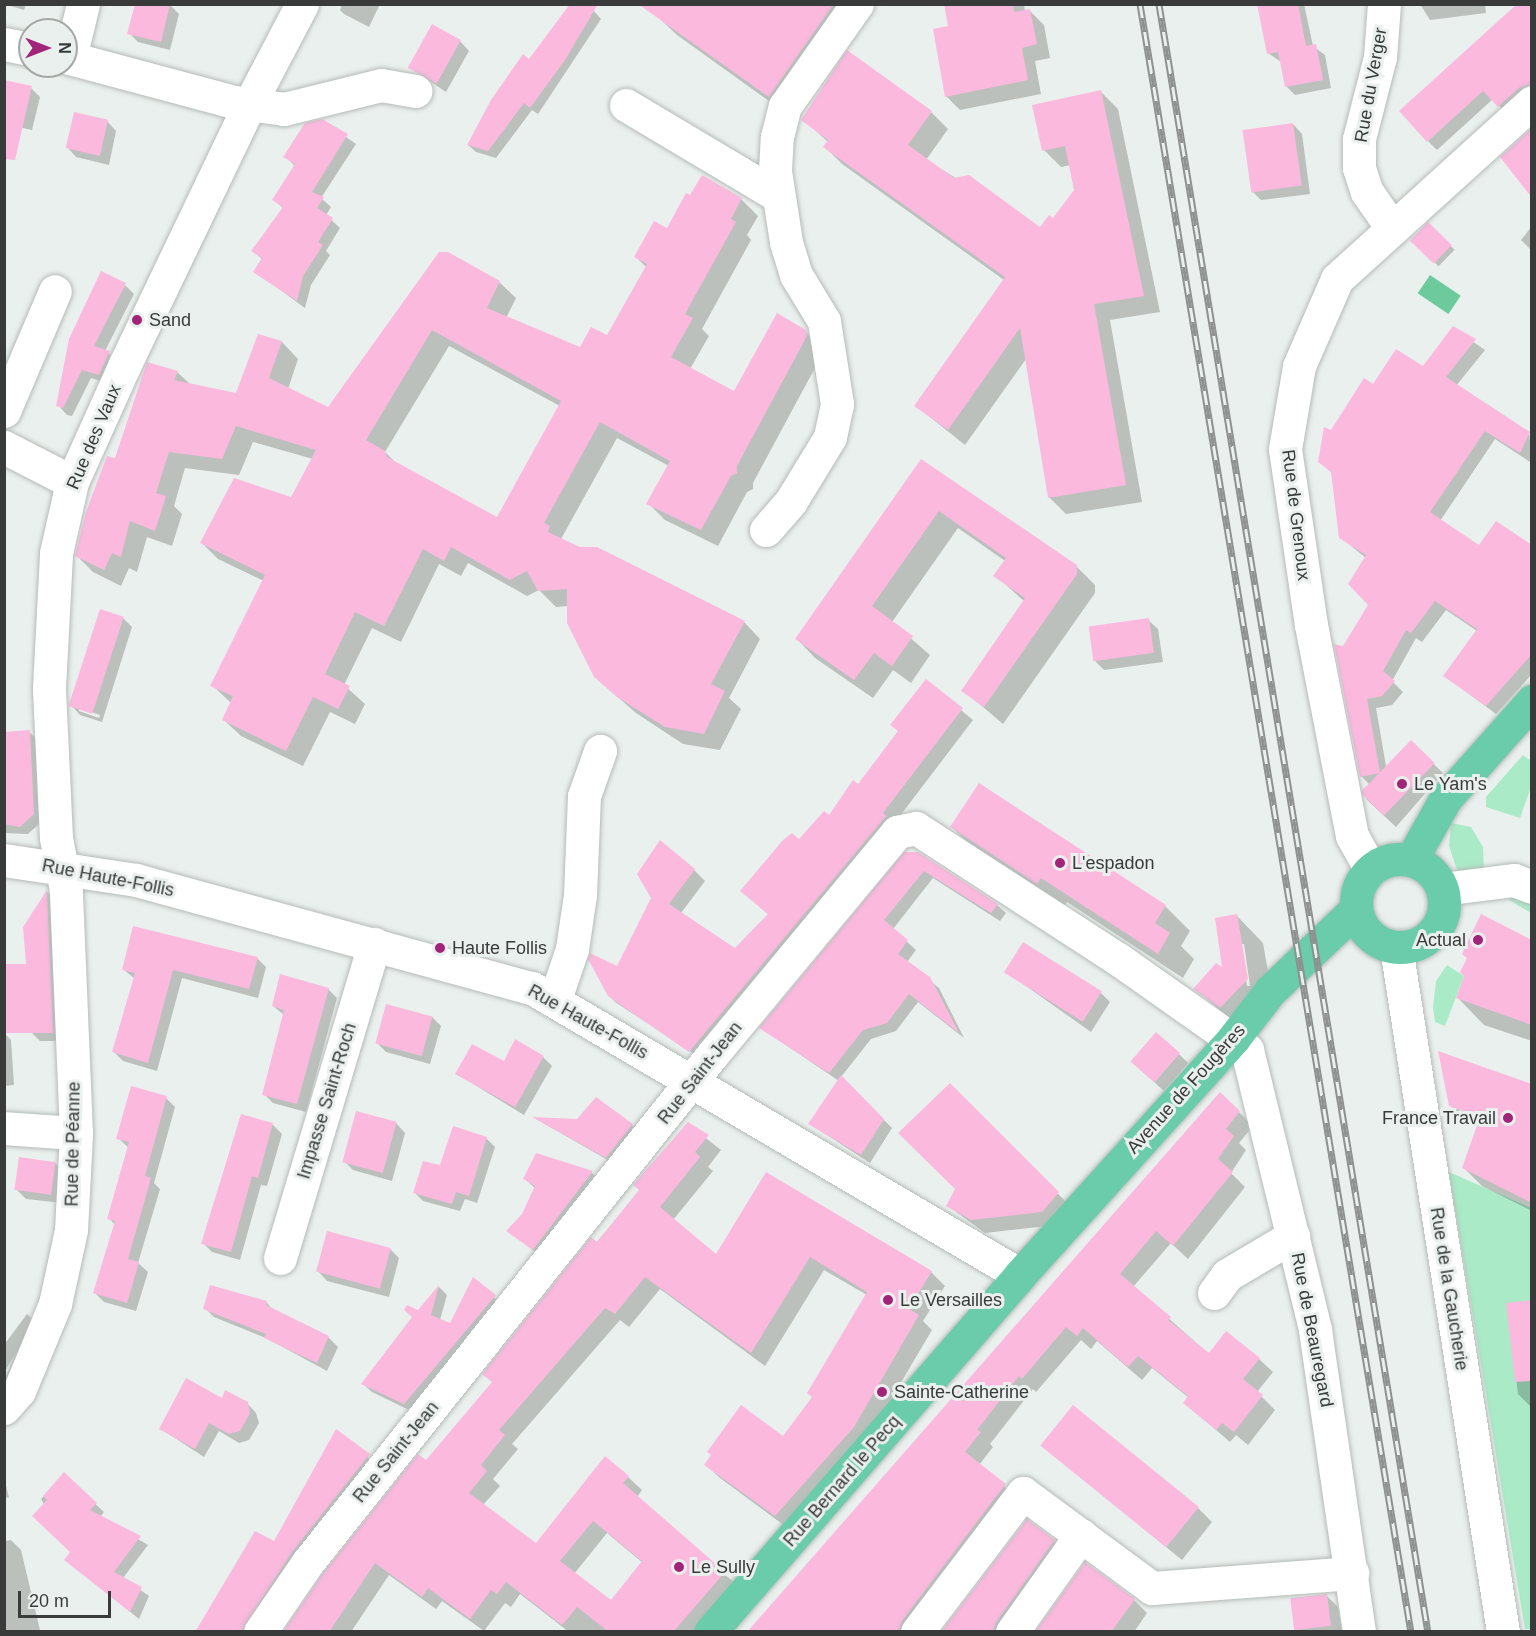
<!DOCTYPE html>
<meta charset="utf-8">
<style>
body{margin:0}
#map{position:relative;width:1536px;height:1636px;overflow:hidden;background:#eaf0ed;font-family:Helvetica,sans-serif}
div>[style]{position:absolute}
.green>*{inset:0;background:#aaeac7}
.water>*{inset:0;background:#6cca9c;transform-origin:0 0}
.shadow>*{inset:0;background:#0003;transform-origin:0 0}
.building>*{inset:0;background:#fcb9de;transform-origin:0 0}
.roads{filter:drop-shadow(0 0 2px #b5bbb8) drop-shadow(0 0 2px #b5bbb8)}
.minor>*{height:33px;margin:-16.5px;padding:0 16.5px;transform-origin:16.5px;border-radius:16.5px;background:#fff}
.major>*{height:33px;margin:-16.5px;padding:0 16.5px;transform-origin:16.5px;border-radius:16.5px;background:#6accaa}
.major>.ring{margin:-16.5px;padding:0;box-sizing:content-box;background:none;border:33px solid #6accaa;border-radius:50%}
.rail>*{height:7px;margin-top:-3.5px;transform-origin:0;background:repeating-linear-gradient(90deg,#eaf0ed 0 14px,#8d918f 0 28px);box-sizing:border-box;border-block:2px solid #8d918f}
.dots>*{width:16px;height:16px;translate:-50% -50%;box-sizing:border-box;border:3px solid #eaf0ed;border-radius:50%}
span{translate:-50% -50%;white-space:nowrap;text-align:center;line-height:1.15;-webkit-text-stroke:6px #eaf0ed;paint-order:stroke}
.street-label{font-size:18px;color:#393b3a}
.poi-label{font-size:18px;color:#393b3a}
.left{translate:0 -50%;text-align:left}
.right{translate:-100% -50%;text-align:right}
.frame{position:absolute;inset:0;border:6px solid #393b3a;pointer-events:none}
.north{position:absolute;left:18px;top:18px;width:60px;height:60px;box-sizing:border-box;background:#eaf0ed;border:2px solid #a3a8a5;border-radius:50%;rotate:90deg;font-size:16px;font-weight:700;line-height:24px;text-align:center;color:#393b3a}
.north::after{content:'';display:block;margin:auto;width:21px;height:27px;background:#a12478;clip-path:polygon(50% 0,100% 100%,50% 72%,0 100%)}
.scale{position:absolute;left:18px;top:1591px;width:93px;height:27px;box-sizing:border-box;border:3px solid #393b3a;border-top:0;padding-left:8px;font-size:18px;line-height:21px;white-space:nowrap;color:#393b3a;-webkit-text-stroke:4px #eaf0ed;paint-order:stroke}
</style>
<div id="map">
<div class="green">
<div style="clip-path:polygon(1523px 755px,1531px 761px,1531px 787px,1520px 818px,1486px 807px,1486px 797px)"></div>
<div style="clip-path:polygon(1451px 823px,1471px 827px,1483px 847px,1484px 872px,1458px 873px,1449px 846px)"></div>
<div style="clip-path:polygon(1515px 886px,1531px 894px,1531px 913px,1509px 900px)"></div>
<div style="clip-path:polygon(1447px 965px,1464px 976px,1445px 1026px,1435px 1022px,1433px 1007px,1436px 981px)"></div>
<div style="clip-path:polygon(1449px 1172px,1531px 1208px,1531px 1629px,1525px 1629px)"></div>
</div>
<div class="water">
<div style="left:1430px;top:275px;width:37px;height:22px;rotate:34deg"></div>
</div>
<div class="shadow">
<div style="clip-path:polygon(4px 4px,26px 4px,24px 10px)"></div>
<div style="clip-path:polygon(342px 4px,380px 4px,369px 27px,344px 14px,340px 10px)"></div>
<div style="clip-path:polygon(669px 4px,867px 4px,787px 114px,677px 35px,659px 18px)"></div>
<div style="clip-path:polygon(946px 4px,1024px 4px,1025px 12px,1030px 11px,1044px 25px,1050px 58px,1035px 61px,1041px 94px,960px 110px,946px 96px,950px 27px)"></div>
<div style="clip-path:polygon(1259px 4px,1304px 4px,1313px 46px,1325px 55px,1331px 88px,1295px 95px,1286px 86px,1281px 62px,1268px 53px)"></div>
<div style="clip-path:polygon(1420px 4px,1485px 4px,1486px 13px,1430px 20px)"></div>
<div style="clip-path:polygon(1520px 4px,1532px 83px,1518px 96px,1508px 115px,1493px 99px,1437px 150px,1428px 141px)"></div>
<div style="clip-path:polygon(170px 5px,179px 14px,170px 50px,138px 42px,129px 33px)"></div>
<div style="clip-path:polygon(594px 11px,601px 19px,538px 114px,532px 110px,496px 158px,476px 152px,468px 145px,530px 61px)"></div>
<div style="clip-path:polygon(460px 41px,469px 51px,446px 92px,409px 67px)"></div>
<div style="clip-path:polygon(848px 52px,931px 112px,948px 129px,926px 160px,1040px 229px,1054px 220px,1076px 190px,1071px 165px,1061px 167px,1044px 150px,1101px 92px,1118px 109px,1160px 312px,1110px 320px,1142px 502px,1066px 514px,1049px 497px,1026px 359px,965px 445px,916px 406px,1004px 280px,842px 164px,825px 147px,828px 142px,803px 119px)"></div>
<div style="clip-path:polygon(31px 88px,40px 97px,32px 130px,4px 124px)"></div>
<div style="clip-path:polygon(322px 120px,356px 144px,321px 198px,331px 207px,326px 215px,340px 228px,326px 251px,330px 255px,311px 285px,305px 308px,254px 271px,263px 260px,253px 251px,284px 209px,274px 200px,295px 166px,285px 156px)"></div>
<div style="clip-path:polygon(107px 121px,116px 131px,109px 165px,76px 157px,67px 147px)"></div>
<div style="clip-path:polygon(1293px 124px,1302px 134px,1310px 194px,1261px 200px,1252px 191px)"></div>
<div style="clip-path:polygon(evenodd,741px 199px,758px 216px,747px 235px,751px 240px,702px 329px,709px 336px,690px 369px,734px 393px,806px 332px,823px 353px,753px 483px,753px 489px,747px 492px,718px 546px,665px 520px,648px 503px,669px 466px,617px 438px,561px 539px,744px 622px,760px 639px,729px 698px,741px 709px,720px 750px,683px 744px,636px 713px,613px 693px,569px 606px,556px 607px,539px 590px,527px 596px,468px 563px,461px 576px,439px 564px,401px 642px,372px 628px,344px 685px,365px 704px,355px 724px,330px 712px,303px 766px,241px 736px,224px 720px,231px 703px,212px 685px,264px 581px,218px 559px,201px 542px,291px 499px,313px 459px,253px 442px,239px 475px,185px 468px,174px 506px,182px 514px,172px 546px,147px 537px,137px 572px,129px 568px,121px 586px,93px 572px,76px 555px,116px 459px,177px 372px,191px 385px,237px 395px,259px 335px,282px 342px,298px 359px,288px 389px,329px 409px,440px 254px,499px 282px,516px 298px,506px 318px,580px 349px,608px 337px,647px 268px,636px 257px,667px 230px,741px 199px,449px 346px,560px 406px,498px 520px,396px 463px,385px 452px,449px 346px)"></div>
<div style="left:1428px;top:224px;width:37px;height:23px;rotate:44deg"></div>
<div style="clip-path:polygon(1532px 226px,1532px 251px,1521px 240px)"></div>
<div style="clip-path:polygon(125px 285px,134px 294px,105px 351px,119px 361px,109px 384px,91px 378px,72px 416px,67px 415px,58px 405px)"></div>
<div style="clip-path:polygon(1453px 328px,1485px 350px,1456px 386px,1529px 433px,1532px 458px,1530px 462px,1495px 439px,1440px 521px,1479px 547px,1532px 546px,1532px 674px,1496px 714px,1445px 676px,1477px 631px,1446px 610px,1422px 642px,1416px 638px,1392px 681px,1403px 692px,1392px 705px,1376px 708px,1387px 772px,1412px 743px,1443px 773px,1396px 827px,1366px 799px,1377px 785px,1371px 786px,1361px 776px,1344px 648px,1370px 604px,1366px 558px,1340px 537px,1333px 474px,1320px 462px,1331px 432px,1373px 386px,1423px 368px)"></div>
<div style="clip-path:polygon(922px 461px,1076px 566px,1095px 585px,1095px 593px,1003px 724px,963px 690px,1025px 602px,995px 575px,1005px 561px,958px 528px,892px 622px,930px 655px,911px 683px,893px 670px,873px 698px,815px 658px,797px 639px)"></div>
<div style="clip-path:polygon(evenodd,123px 618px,132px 627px,102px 722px,80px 715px,71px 705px,123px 618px,79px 708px,100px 715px,99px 718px,79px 711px,79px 708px)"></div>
<div style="clip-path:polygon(1148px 620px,1158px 629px,1163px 662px,1104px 670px,1095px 661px)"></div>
<div style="clip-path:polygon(926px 681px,973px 720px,893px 825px,696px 1055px,615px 1002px,609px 995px,618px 968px,694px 870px,705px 881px,681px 913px,735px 950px,769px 915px,742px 891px,830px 817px,858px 786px,899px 732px,892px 725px)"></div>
<div style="clip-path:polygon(29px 732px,37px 739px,41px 822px,28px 834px,4px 833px,4px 733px)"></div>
<div style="clip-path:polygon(952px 827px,1165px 906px,1190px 931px,1181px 946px,1194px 959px,1183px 978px,1067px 902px,1063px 908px,977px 852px)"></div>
<div style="clip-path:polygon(905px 854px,997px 905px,1006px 913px,1000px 921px,933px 878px,893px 929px,916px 950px,907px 962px,939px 988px,964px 1038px,918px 1002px,896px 1031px,871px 1039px,841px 1077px,892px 1128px,870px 1163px,810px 1124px,839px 1081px,761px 1028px)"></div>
<div style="clip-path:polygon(47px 892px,55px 900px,61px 1041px,40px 1041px,31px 1032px,25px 927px)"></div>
<div style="clip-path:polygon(evenodd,1237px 916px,1263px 943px,1274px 1006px,1247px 1033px,1195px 989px,1224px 970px,1237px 916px,1241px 944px,1244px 944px,1250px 986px,1247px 986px,1241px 944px)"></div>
<div style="clip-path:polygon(1532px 942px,1532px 1041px,1484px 1025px,1458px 998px)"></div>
<div style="clip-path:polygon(257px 958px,266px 967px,258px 998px,182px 978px,157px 1071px,123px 1061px,114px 1052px,135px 979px,124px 970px)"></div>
<div style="clip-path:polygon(1006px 972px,1101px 993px,1110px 1002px,1091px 1032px)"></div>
<div style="clip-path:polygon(328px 989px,337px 998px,306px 1112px,273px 1103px,264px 1094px,284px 1015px,273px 1006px)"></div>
<div style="clip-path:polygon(432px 1017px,441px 1026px,430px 1064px,386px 1052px,377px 1043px)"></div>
<div style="clip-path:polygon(4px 1033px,11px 1040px,14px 1085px,4px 1086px)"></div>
<div style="clip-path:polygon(1179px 1054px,1188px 1063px,1164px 1091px,1141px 1070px)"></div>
<div style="clip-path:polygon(543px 1057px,552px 1066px,524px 1115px,457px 1074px)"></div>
<div style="clip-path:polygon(950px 1085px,1071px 1207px,1056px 1225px,985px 1233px,948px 1206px,957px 1189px)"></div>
<div style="clip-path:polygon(1532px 1086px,1532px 1211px,1482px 1186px,1464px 1168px,1478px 1127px,1469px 1124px,1450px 1105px)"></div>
<div style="clip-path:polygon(166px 1098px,175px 1107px,154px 1183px,160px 1189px,138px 1263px,148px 1272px,136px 1311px,104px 1302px,95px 1293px,115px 1225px,109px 1218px,129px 1148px,118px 1138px)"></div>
<div style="clip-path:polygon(1239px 1112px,1253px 1126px,1239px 1143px,1246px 1150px,1231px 1173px,1245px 1187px,1188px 1259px,1171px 1243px,1133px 1287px,1210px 1355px,1259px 1359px,1273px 1372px,1257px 1392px,1275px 1410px,1248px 1445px,1236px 1435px,1230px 1442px,1185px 1403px,1189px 1398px,1152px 1368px,1142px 1380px,1097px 1341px,1091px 1349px,1081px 1340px,1036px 1392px,1033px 1389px,990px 1444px,993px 1447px,979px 1465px,1019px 1499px,918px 1632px,748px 1632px)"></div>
<div style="clip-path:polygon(242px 1116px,273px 1125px,282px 1134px,267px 1186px,261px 1185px,240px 1260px,212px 1252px,203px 1243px)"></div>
<div style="clip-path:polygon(536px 1119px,632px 1125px,638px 1132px,613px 1163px)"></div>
<div style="clip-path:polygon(396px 1123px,405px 1133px,392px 1181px,353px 1170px,344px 1161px)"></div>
<div style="clip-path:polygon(evenodd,688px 1124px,721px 1150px,708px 1167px,713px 1171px,673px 1220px,717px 1257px,767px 1174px,931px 1272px,945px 1286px,923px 1321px,932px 1330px,867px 1440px,789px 1529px,720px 1478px,706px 1465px,783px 1438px,813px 1397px,867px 1295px,824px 1270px,765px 1366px,660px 1289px,629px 1327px,620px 1320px,512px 1444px,518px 1449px,493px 1479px,500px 1486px,483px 1505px,536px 1545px,628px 1477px,642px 1490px,637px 1497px,738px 1586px,698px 1632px,569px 1632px,520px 1594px,511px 1607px,505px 1603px,484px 1631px,442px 1601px,436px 1609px,389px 1575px,351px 1632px,285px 1632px,493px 1383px,484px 1374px,641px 1190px,688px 1124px,607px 1533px,643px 1563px,611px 1602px,574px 1574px,607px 1533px)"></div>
<div style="clip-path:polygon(454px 1128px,487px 1139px,495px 1147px,477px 1203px,465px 1199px,460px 1211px,423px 1201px,415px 1193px,441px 1167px)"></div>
<div style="clip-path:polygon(537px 1155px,592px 1173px,601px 1181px,543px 1258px,508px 1231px,523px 1214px,536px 1189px,525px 1179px)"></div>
<div style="clip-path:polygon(55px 1163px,64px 1172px,63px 1203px,26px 1199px,17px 1190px)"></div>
<div style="clip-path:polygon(390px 1249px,399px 1258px,389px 1297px,327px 1281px,318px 1271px)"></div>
<div style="clip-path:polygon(473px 1280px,504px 1306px,413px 1412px,372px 1392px,363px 1384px,439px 1287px,447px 1295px,440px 1320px,451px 1325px)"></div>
<div style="clip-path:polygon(266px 1302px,274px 1311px,329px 1338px,338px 1347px,327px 1371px,268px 1339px,214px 1317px,205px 1308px)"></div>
<div style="clip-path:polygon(1532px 1302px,1532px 1408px,1518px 1394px,1507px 1305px)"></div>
<div style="clip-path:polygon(27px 1314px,40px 1326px,4px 1403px,4px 1381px,16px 1353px,4px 1373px,4px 1345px)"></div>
<div style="clip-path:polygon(222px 1400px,247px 1403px,256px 1413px,259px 1423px,249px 1440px,239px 1443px,219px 1431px,204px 1457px,161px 1429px)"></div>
<div style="clip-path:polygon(336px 1431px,382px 1469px,260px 1632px,196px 1632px,275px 1543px)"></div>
<div style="clip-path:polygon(1041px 1445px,1198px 1508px,1212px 1522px,1182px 1560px)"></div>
<div style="clip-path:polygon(64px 1475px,104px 1512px,100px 1517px,148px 1545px,123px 1578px,149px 1596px,139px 1619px,66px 1560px,71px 1552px,41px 1499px)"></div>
<div style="clip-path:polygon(4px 1477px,9px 1498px,4px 1497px)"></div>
<div style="clip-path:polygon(11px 1540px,21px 1550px,40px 1630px,4px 1632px,4px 1541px)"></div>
<div style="clip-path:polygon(1054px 1541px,1067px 1554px,1013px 1632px,943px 1632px)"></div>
<div style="clip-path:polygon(1326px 1595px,1338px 1607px,1342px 1632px,1296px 1632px,1291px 1598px)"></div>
<div style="clip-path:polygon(1134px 1600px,1147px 1613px,1134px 1632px,1037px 1632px)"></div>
</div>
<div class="building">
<div style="clip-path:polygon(135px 4px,170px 4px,161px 42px,127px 34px)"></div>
<div style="clip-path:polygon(570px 4px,598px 4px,565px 60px,530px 108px,524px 103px,488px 151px,467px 145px,491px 100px,523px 54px,529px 59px)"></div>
<div style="clip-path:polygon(638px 4px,834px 4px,769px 97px)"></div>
<div style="clip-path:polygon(944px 4px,1013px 4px,1014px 12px,1030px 9px,1037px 44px,1022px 48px,1028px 80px,945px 97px,933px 29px,948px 26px)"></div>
<div style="clip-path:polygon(1257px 4px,1298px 4px,1306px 46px,1316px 44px,1323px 80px,1285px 87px,1278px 52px,1267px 54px)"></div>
<div style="clip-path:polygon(1517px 4px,1532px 4px,1532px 84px,1519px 88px,1498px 107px,1483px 91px,1427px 142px,1399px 111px)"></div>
<div style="left:432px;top:24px;width:33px;height:50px;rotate:29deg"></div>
<div style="clip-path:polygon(847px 50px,932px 111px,908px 145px,954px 178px,969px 175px,1040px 227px,1049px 215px,1053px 218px,1074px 190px,1065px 146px,1042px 151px,1032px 105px,1101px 90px,1144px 296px,1094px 304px,1126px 485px,1048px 498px,1020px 328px,948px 430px,914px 406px,1005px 277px,823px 147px,828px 140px,801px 120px)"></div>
<div style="clip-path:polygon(4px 80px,32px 86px,15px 160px,4px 159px)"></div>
<div style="left:74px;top:112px;width:35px;height:37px;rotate:13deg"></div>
<div style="clip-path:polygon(322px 119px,348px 134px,312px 192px,324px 197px,317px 208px,333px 218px,318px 242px,323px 245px,303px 276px,297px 301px,253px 272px,262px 258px,251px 251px,283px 207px,272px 200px,295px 164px,283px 157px,305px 123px)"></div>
<div style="left:1293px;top:123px;width:63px;height:51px;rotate:82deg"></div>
<div style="clip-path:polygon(1532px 128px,1532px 198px,1500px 157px)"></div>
<div style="clip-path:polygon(evenodd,702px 175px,742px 198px,731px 219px,736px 222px,685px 314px,693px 318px,671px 357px,734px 391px,777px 313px,806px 330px,807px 336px,737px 466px,737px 473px,731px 476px,701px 530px,646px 504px,670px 461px,600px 422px,544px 523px,550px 526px,548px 532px,580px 547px,597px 547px,745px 621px,711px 684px,725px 691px,704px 734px,665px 727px,617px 697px,594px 677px,567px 623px,567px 589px,538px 591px,527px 571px,510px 580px,451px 547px,444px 561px,423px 549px,384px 626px,355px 612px,325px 674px,350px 686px,338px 709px,313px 697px,286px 751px,222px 720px,233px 696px,210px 686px,265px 575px,200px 543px,234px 478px,291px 497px,316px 450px,236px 426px,222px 459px,169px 452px,156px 493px,166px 496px,155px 531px,130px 521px,121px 557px,112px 553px,104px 570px,75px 556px,86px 512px,107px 456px,115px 458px,147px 362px,178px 371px,174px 380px,236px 393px,258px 334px,282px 341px,269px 378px,328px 407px,439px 252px,448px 252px,500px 281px,487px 308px,580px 347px,591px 327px,607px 335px,647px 264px,634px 257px,654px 221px,667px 228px,686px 193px,690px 195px,702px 175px,432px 330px,561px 401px,497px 517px,387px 457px,385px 451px,366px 440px,432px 330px)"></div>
<div style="left:1428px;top:222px;width:33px;height:26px;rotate:44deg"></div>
<div style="clip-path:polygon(101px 271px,126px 283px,94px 346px,110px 351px,99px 375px,82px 370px,63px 408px,56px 406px,69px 339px)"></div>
<div style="clip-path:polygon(1453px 326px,1476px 339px,1446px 377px,1530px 432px,1520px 453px,1485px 431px,1430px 512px,1479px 545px,1496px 521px,1532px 545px,1532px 654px,1486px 706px,1443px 676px,1477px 629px,1435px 601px,1411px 633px,1406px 630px,1383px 671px,1395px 681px,1382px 696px,1367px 699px,1380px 773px,1360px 777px,1334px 644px,1343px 646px,1368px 605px,1348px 584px,1366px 555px,1339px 538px,1331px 472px,1318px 462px,1324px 427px,1331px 430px,1364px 378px,1373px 384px,1396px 349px,1423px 366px)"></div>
<div style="clip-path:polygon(921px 459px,1077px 565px,1077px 574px,984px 707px,961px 691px,1025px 598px,993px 576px,1006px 558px,939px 511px,872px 606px,913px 636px,892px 666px,874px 653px,854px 680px,795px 639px)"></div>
<div style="left:100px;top:609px;width:25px;height:102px;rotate:18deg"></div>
<div style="left:1149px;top:618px;width:35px;height:61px;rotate:82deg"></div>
<div style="clip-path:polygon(926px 679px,963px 708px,883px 813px,887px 816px,884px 819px,689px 1052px,608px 996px,588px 959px,590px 953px,617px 966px,651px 898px,637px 874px,660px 840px,695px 869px,669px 904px,735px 948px,768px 914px,740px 891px,783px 840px,792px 833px,799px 839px,824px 811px,829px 815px,853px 780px,858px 784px,898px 731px,890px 725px)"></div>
<div style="clip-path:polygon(30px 730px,34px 814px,20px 827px,4px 824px,4px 732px)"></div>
<div style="left:1411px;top:740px;width:33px;height:73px;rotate:44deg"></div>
<div style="clip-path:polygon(979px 783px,1166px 905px,1155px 923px,1170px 933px,1158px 954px,1041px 878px,1037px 884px,950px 827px)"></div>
<div style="clip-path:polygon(904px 852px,918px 852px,998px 904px,991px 913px,924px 871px,884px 920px,908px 940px,898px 954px,930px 977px,959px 1033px,909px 994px,887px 1023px,863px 1030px,829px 1073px,759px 1028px)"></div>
<div style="clip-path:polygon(47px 890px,53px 1033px,4px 1033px,4px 964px,26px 964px,23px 927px)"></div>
<div style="clip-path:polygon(1237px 914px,1248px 979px,1220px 1008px,1193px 989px,1216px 963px,1222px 967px,1215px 918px)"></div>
<div style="clip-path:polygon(1481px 914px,1532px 940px,1532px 1025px,1456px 998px,1464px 976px,1460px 972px,1467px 958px,1462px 954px)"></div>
<div style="clip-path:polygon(133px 926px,258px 957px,249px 989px,173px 970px,148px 1063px,112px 1052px,135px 973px,122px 970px)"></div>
<div style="left:1023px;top:942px;width:93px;height:36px;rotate:32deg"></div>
<div style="clip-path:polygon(280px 974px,329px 988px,297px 1104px,262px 1095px,284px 1010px,272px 1006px)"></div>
<div style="left:386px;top:1004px;width:48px;height:41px;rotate:15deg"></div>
<div style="left:1156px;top:1032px;width:32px;height:39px;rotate:41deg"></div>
<div style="clip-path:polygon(515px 1039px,544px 1056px,515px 1107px,455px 1074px,472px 1044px,504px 1061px)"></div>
<div style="clip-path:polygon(1438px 1051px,1532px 1084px,1532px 1203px,1462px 1168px,1480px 1117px,1449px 1106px)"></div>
<div style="clip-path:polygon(841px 1075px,884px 1119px,861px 1155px,808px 1124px)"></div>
<div style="clip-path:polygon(950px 1083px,1059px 1192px,1042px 1212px,971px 1220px,946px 1206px,955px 1189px,898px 1133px)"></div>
<div style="clip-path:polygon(131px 1086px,167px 1096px,145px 1176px,151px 1178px,128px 1259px,139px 1262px,127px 1303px,93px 1293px,115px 1221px,107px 1219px,129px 1142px,116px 1139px)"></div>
<div style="clip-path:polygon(1220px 1092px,1240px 1111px,1226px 1129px,1234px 1136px,1218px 1159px,1233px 1172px,1173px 1246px,1156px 1231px,1120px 1274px,1171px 1317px,1168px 1320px,1209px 1353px,1226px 1331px,1260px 1358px,1243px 1379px,1263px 1395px,1234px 1432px,1222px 1423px,1216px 1430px,1183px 1403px,1188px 1396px,1138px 1356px,1128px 1367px,1083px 1328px,1077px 1336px,1066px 1327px,1022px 1379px,1019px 1376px,977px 1430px,981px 1432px,965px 1452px,1006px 1484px,902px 1621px,899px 1632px,747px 1632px)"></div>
<div style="clip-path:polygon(596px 1097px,633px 1124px,606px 1158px,532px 1117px,577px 1119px)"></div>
<div style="left:356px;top:1111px;width:42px;height:53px;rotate:15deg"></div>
<div style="clip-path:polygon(241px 1114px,273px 1123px,258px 1178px,252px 1176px,231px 1252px,201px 1244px)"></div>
<div style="clip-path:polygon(evenodd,688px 1122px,709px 1135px,695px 1152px,700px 1157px,660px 1207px,716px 1254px,766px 1172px,932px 1271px,909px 1309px,919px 1315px,854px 1427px,775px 1516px,704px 1465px,711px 1455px,707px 1452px,741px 1405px,783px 1436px,812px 1397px,807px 1393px,867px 1292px,810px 1257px,751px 1353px,645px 1277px,615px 1314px,605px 1308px,499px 1430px,505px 1435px,481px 1465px,487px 1471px,469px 1493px,536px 1543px,605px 1456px,629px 1476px,623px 1483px,725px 1572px,673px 1632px,609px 1632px,577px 1607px,562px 1625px,506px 1582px,497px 1594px,491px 1590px,470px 1619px,428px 1588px,422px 1597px,375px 1563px,329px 1632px,283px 1632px,323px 1573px,418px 1454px,426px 1460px,492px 1382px,482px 1374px,591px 1237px,597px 1242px,639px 1190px,633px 1185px,688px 1122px,593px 1521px,642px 1561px,611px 1600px,560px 1561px,593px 1521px)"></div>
<div style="clip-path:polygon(453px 1126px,487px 1137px,469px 1196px,456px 1192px,452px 1204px,413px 1193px,423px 1161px,440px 1165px)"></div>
<div style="clip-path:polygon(536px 1153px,593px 1171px,533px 1250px,506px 1231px,522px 1214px,535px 1186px,523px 1179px)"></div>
<div style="left:19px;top:1157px;width:37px;height:33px;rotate:8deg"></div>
<div style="left:327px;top:1231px;width:66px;height:42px;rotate:15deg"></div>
<div style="clip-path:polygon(473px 1277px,496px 1295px,404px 1404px,361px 1384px,412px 1317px,404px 1310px,407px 1305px,418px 1310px,439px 1285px,431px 1315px,450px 1323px)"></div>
<div style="clip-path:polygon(210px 1285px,267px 1301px,266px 1305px,329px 1336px,317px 1363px,264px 1338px,266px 1334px,203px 1309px)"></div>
<div style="clip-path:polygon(1532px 1300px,1532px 1381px,1515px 1382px,1506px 1303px)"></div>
<div style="clip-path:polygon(186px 1378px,222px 1398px,225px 1390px,248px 1402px,250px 1413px,240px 1431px,229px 1434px,209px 1423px,195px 1449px,159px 1429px)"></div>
<div style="left:1073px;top:1405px;width:162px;height:52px;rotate:39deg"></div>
<div style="clip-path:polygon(336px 1429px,370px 1454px,293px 1551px,241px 1632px,195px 1632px,255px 1531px,274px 1541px)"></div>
<div style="clip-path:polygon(64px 1472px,97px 1503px,90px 1510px,141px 1536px,114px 1572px,142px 1587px,130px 1612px,64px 1560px,70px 1552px,32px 1516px,47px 1500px,43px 1496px)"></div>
<div style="clip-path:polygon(1027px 1519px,1055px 1540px,997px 1621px,993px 1632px,941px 1632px)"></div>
<div style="clip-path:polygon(1085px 1562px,1135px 1599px,1111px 1632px,1035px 1632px)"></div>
<div style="left:1327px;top:1594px;width:32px;height:37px;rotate:83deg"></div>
</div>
<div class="roads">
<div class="minor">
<div style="left:1384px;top:4px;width:53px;rotate:94.3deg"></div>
<div style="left:1380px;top:57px;width:85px;rotate:104.4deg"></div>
<div style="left:1359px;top:139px;width:29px;rotate:90deg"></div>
<div style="left:1359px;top:168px;width:25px;rotate:72deg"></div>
<div style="left:1367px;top:192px;width:44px;rotate:55.2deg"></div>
<div style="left:4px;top:44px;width:26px;rotate:11deg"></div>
<div style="left:66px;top:57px;width:174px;rotate:15deg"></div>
<div style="left:234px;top:102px;width:50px;rotate:8deg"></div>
<div style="left:284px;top:109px;width:100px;rotate:-13.9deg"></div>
<div style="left:381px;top:85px;width:35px;rotate:10deg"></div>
<div style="left:70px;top:58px;width:56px;rotate:-76.5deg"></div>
<div style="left:626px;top:105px;width:176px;rotate:30.8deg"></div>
<div style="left:4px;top:411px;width:130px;rotate:-67deg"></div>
<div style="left:4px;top:447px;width:76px;rotate:27.2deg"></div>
<div style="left:766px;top:530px;width:38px;rotate:-49deg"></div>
<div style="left:791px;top:501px;width:75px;rotate:-58.6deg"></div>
<div style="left:830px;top:437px;width:34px;rotate:-78deg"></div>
<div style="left:837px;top:404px;width:84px;rotate:-98.9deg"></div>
<div style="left:824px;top:321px;width:54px;rotate:-121.3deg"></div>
<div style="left:796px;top:275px;width:34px;rotate:-107deg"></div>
<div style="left:786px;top:242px;width:72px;rotate:-98.8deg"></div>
<div style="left:775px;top:171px;width:34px;rotate:-87deg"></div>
<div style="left:777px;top:137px;width:32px;rotate:-76deg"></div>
<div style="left:785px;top:106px;width:125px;rotate:-54.8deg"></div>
<div style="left:4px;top:860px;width:134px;rotate:8.6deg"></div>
<div style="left:136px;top:880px;width:410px;rotate:15.3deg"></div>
<div style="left:532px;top:988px;width:566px;rotate:30.46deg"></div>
<div style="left:1371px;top:870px;width:39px;rotate:-119deg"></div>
<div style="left:1352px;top:836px;width:215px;rotate:-101deg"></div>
<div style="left:1311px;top:625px;width:178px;rotate:-98.4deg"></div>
<div style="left:1285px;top:449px;width:84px;rotate:-80.4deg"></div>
<div style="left:1299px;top:366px;width:95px;rotate:-66.4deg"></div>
<div style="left:1337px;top:279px;width:263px;rotate:-42.2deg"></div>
<div style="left:1442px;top:889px;width:73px;rotate:-7.1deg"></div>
<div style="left:1514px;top:880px;width:19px;rotate:21deg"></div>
<div style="left:1396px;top:947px;width:693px;rotate:81.12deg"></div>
<div style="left:555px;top:999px;width:53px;rotate:-71.2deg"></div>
<div style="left:572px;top:949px;width:55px;rotate:-81.6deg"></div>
<div style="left:580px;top:895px;width:99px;rotate:-87.7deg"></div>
<div style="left:584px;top:796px;width:48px;rotate:-70.4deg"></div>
<div style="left:4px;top:1128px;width:72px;rotate:4deg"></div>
<div style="left:280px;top:1258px;width:328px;rotate:-73.3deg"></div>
<div style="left:1214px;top:1293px;width:22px;rotate:-54deg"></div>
<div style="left:1227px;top:1275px;width:77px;rotate:-30.6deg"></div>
<div style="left:4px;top:1408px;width:23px;rotate:-49deg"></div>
<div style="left:19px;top:1391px;width:94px;rotate:-67.5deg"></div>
<div style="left:55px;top:1304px;width:76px;rotate:-77.8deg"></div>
<div style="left:71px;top:1230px;width:97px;rotate:-87deg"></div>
<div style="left:76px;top:1133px;width:243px;rotate:-92.4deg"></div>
<div style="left:66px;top:890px;width:53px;rotate:-100.9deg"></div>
<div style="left:56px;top:838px;width:150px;rotate:-92.7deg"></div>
<div style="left:49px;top:688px;width:135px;rotate:-87deg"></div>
<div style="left:56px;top:553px;width:73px;rotate:-77.3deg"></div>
<div style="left:72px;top:482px;width:129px;rotate:-65.8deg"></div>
<div style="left:125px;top:364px;width:287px;rotate:-64.4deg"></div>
<div style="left:249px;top:105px;width:114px;rotate:-62.3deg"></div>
<div style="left:260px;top:1632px;width:85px;rotate:-55.6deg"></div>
<div style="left:308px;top:1562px;width:648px;rotate:-51.45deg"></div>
<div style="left:712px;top:1055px;width:290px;rotate:-50.3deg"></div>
<div style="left:897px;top:832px;width:19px;rotate:-12deg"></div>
<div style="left:916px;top:828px;width:241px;rotate:33deg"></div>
<div style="left:1118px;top:959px;width:158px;rotate:35.2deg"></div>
<div style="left:1247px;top:1050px;width:288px;rotate:76.3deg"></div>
<div style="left:1315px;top:1330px;width:305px;rotate:81.7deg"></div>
<div style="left:917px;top:1632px;width:175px;rotate:-52.7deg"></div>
<div style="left:1023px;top:1493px;width:160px;rotate:36.4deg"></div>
<div style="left:1152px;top:1588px;width:201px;rotate:-4.3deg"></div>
<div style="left:1012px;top:1632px;width:119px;rotate:-54.6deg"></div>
</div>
<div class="major">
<div class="ring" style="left:1356px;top:859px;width:55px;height:55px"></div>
<div style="left:1411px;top:860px;width:71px;rotate:-60.6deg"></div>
<div style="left:1446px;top:798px;width:130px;rotate:-48.4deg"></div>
<div style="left:710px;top:1632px;width:473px;rotate:-49deg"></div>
<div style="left:1020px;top:1275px;width:318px;rotate:-47.9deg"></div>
<div style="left:1233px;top:1039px;width:61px;rotate:-52.4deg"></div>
<div style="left:1270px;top:991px;width:119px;rotate:-43.6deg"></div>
</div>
</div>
<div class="rail">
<div style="left:1140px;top:4px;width:1650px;rotate:80.55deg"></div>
<div style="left:1159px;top:4px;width:1650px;rotate:80.62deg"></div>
</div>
<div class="dots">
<div style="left:137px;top:320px;background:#a12478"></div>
<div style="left:1402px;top:784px;background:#a12478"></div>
<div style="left:1060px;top:863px;background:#a12478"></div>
<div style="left:1478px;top:940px;background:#a12478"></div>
<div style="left:440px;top:948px;background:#a12478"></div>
<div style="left:1508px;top:1118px;background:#a12478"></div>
<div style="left:888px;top:1300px;background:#a12478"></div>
<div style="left:882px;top:1392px;background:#a12478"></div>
<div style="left:679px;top:1567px;background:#a12478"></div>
</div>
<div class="street-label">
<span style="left:1371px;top:85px;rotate:-80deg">Rue du Verger</span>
<span style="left:94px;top:437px;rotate:-67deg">Rue des Vaux</span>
<span style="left:1296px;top:515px;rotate:83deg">Rue de Grenoux</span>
<span style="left:108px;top:878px;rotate:11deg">Rue Haute-Follis</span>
<span style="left:588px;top:1022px;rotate:29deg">Rue Haute-Follis</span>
<span style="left:700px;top:1073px;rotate:-52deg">Rue Saint-Jean</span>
<span style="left:1186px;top:1089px;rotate:-48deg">Avenue de Fougères</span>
<span style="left:327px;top:1101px;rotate:-73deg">Impasse Saint-Roch</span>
<span style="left:73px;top:1144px;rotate:-89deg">Rue de Péanne</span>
<span style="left:1449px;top:1289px;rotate:81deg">Rue de la Gaucherie</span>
<span style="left:1312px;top:1330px;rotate:79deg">Rue de Beauregard</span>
<span style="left:396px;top:1452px;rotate:-51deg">Rue Saint-Jean</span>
<span style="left:842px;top:1481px;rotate:-49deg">Rue Bernard le Pecq</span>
</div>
<div class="poi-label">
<span class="left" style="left:149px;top:320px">Sand</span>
<span class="left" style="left:1414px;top:784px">Le Yam's</span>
<span class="left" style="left:1072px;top:863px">L'espadon</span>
<span class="right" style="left:1466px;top:940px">Actual</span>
<span class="left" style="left:452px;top:948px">Haute Follis</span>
<span class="right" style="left:1496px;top:1118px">France Travail</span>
<span class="left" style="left:900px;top:1300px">Le Versailles</span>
<span class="left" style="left:894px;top:1392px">Sainte-Catherine</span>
<span class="left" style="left:691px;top:1567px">Le Sully</span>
</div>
<div class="frame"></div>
<div class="north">N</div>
<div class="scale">20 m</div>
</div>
